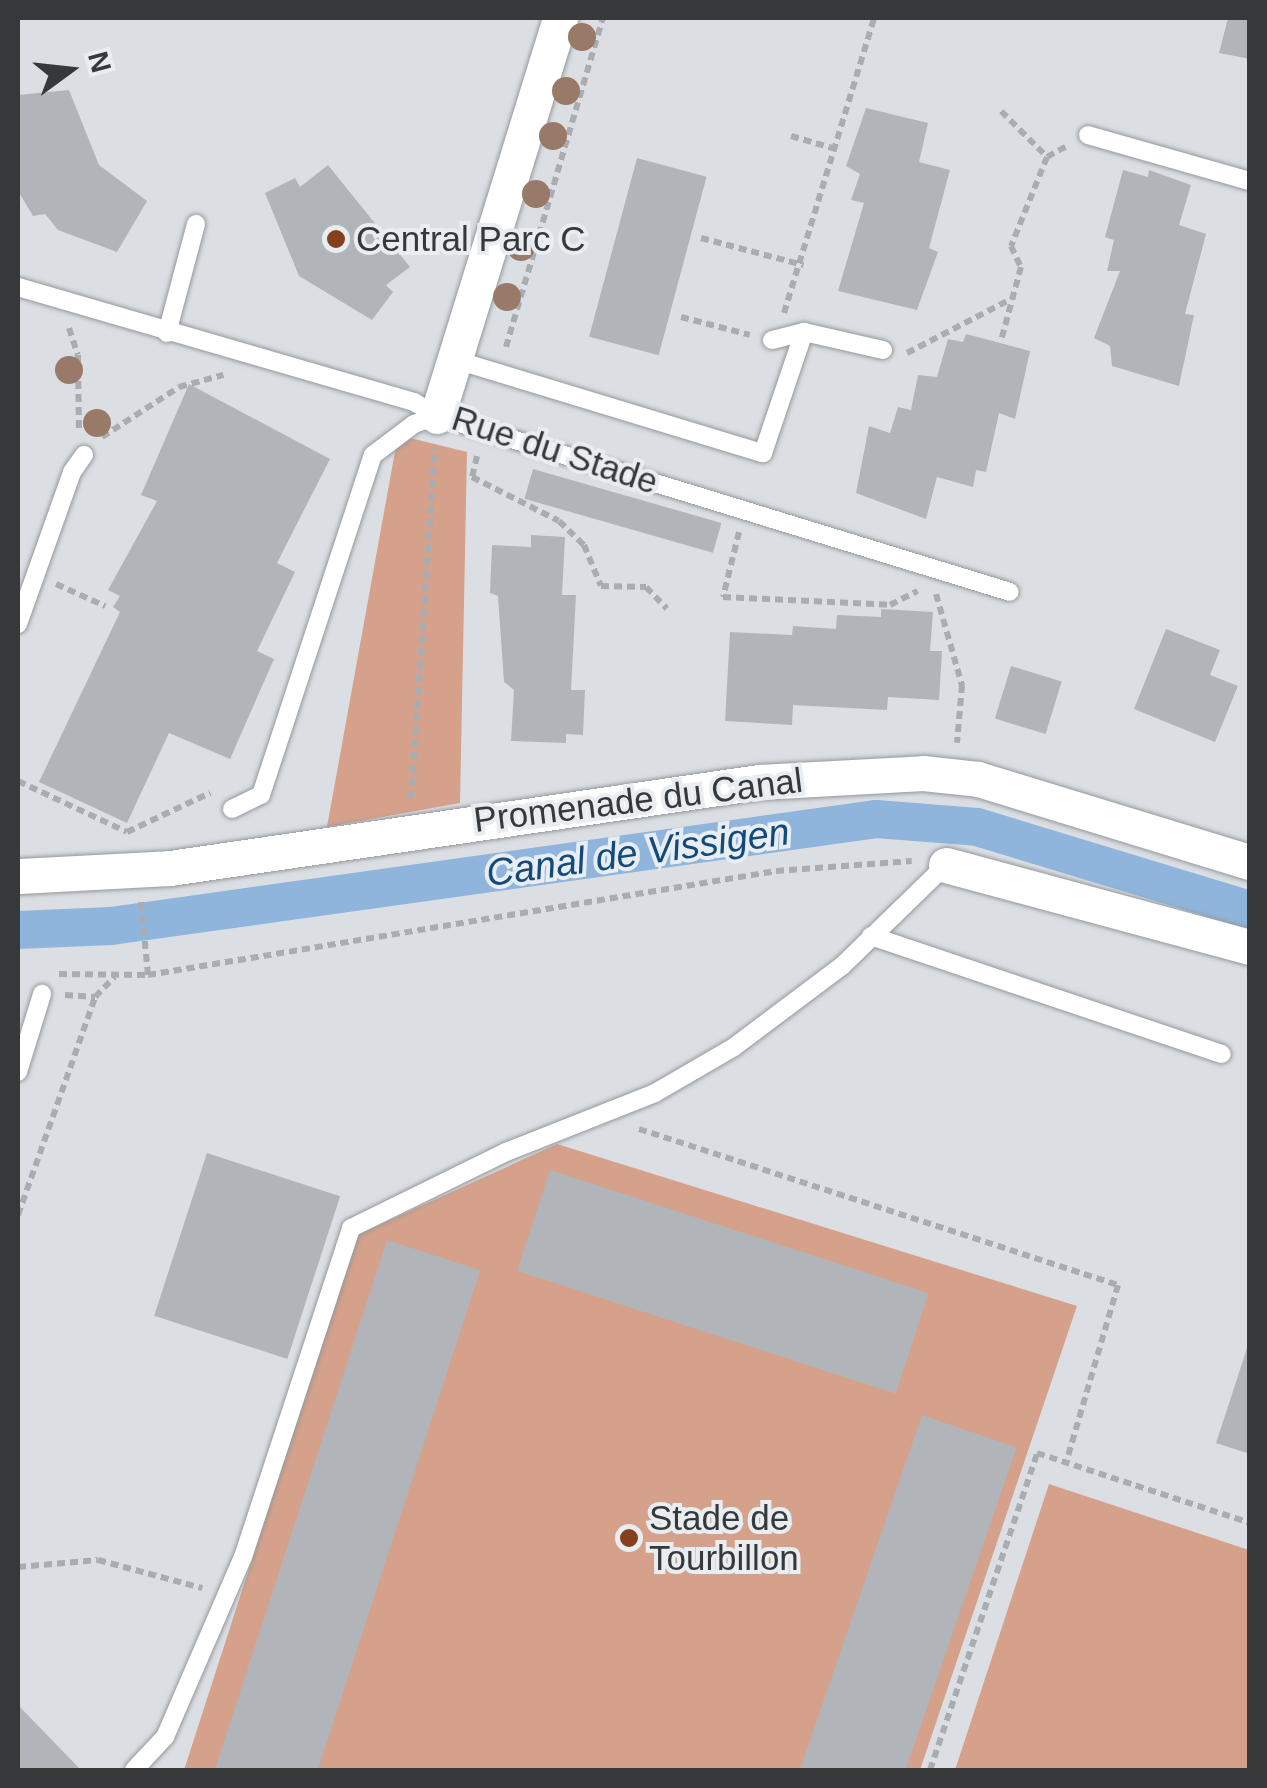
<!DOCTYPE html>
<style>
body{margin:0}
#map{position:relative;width:1267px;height:1788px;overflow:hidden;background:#dbdfe4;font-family:Arial,sans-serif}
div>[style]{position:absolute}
.green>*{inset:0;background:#d5a18a}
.canal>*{height:38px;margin:-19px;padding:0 19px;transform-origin:19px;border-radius:19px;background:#8fb5dc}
.building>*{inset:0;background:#b1b5ba;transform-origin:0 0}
.path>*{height:6px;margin-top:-3px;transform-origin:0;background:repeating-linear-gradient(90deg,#a9acb0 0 8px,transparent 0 13px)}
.roads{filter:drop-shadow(0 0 2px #94989d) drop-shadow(0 0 2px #94989d)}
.service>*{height:18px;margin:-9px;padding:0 9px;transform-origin:9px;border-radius:9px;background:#fff}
.minor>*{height:35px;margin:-17.5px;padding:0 17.5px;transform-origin:17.5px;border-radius:17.5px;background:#fff}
.trees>*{width:28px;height:28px;margin:-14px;border-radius:50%;background:#997967}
.dots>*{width:28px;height:28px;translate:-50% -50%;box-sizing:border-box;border:5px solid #e8edf2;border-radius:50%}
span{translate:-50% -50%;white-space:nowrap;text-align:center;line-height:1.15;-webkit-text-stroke:8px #e8edf2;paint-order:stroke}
.poi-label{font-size:35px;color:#36383a}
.left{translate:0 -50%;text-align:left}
.street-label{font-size:35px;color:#36383a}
.water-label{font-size:38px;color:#124a7b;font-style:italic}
.frame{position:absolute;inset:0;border:20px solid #36383a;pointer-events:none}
.north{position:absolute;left:20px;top:20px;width:100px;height:100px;-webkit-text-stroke:8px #e8edf2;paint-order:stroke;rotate:75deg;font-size:28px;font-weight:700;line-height:40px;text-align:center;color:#36383a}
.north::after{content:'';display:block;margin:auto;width:35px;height:45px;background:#36383a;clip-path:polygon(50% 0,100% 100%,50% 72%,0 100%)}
</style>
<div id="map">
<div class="green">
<div style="clip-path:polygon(398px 435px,467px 452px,460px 803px,327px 827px)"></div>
<div style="clip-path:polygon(557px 1144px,1077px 1306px,920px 1770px,184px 1770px,357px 1235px)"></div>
<div style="clip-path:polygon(1049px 1484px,1249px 1550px,1249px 1770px,955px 1770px)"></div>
</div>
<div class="canal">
<div style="left:18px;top:930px;width:93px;rotate:-2.5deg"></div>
<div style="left:111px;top:926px;width:772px;rotate:-7.96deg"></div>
<div style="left:876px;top:819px;width:101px;rotate:4.5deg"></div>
<div style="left:977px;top:827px;width:285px;rotate:16.9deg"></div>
</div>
<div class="building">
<div style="clip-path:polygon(1228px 18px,1250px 18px,1250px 59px,1219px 53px)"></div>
<div style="clip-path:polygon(69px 90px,99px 165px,147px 201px,117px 252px,58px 230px,45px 214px,33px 216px,18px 191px,18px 95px)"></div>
<div style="clip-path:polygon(866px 108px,928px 123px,919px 162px,950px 170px,929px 248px,938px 252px,917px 310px,838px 291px,864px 203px,851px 200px,860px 174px,846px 166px)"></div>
<div style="left:637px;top:158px;width:72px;height:185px;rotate:15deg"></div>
<div style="clip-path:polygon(328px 165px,410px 267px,386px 285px,393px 292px,372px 320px,299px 276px,265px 193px,295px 178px,300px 187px)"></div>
<div style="clip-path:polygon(1123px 170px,1148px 177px,1149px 170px,1191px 185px,1179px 225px,1206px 234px,1185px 314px,1194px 315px,1179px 386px,1112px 366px,1110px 346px,1094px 338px,1120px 271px,1107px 271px,1114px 240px,1105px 237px)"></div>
<div style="clip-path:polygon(966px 334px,1030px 351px,1015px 419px,999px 413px,986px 472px,976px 470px,973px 487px,937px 477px,926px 519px,856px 493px,869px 426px,890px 433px,898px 407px,911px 410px,918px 375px,937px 377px,948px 339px,963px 342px)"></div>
<div style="clip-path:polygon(189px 384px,330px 459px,277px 563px,295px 572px,257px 651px,274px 659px,230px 759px,169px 733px,127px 823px,39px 782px,120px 612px,113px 607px,120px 596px,108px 590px,157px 501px,141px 495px)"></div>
<div style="left:533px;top:469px;width:196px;height:31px;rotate:16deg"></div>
<div style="clip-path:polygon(531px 535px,565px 537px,562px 595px,576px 595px,571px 690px,585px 690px,583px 735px,566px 734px,566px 743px,511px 741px,514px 690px,504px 682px,498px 596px,490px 593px,492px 545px,531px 547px)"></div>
<div style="clip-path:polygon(881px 609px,933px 612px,930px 651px,942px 651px,939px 700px,888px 697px,887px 710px,793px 705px,792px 725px,725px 721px,730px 632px,792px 635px,793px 626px,836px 629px,837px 615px,881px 617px)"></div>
<div style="clip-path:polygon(1166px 629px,1220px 650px,1210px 675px,1238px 686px,1215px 742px,1134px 709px)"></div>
<div style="left:1011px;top:666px;width:53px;height:55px;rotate:17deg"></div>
<div style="left:207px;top:1153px;width:140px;height:171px;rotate:18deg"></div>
<div style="left:550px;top:1170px;width:398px;height:106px;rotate:18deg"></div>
<div style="left:387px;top:1240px;width:98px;height:558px;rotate:18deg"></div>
<div style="clip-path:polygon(1249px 1342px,1250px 1342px,1250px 1454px,1216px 1443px)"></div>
<div style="left:922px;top:1415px;width:100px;height:375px;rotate:19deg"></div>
<div style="clip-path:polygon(18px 1705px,81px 1770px,18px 1770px)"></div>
</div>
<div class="path">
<div style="left:1001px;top:111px;width:65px;rotate:45deg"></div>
<div style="left:1047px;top:157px;width:96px;rotate:112deg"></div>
<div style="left:1011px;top:246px;width:23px;rotate:65deg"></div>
<div style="left:1021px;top:267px;width:73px;rotate:105.2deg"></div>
<div style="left:791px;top:136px;width:47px;rotate:16.1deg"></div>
<div style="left:1047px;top:157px;width:25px;rotate:-29deg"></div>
<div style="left:701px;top:238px;width:106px;rotate:14.8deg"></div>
<div style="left:784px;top:313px;width:308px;rotate:-73deg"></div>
<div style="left:681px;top:317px;width:71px;rotate:14.6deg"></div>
<div style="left:69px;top:328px;width:28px;rotate:72deg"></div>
<div style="left:78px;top:355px;width:78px;rotate:89.3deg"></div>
<div style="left:506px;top:347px;width:343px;rotate:-73.6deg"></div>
<div style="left:907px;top:353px;width:117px;rotate:-27.4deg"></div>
<div style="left:102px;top:437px;width:92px;rotate:-33deg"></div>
<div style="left:179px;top:387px;width:46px;rotate:-15.3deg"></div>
<div style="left:477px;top:456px;width:22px;rotate:103deg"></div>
<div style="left:472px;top:477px;width:97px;rotate:26.8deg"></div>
<div style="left:559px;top:521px;width:35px;rotate:44deg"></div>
<div style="left:584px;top:545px;width:44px;rotate:67.5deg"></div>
<div style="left:601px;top:586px;width:45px;rotate:1.3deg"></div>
<div style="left:646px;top:587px;width:30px;rotate:46deg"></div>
<div style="left:739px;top:532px;width:67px;rotate:103.8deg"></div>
<div style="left:723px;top:597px;width:167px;rotate:2.7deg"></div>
<div style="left:890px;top:605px;width:31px;rotate:-27deg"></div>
<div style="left:56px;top:584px;width:54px;rotate:24.2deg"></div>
<div style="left:936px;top:594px;width:95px;rotate:74.1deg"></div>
<div style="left:962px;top:685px;width:58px;rotate:94.9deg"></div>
<div style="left:18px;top:781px;width:120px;rotate:25.1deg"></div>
<div style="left:127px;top:832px;width:92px;rotate:-25.2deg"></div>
<div style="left:411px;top:799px;width:352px;rotate:-86.1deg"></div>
<div style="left:141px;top:902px;width:73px;rotate:84.5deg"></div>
<div style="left:59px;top:974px;width:89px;rotate:0.6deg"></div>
<div style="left:148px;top:975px;width:637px;rotate:-9.4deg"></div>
<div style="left:776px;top:871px;width:136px;rotate:-4.2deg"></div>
<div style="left:65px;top:995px;width:30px;rotate:4deg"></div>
<div style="left:95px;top:997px;width:28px;rotate:-46deg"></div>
<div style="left:639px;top:1129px;width:504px;rotate:18.04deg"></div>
<div style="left:1118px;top:1285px;width:185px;rotate:106.3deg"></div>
<div style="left:18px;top:1215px;width:231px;rotate:-70.5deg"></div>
<div style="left:18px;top:1567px;width:80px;rotate:-5deg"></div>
<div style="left:98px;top:1560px;width:108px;rotate:15.1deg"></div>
<div style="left:930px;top:1770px;width:335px;rotate:-71.3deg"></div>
<div style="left:1037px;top:1453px;width:224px;rotate:18.2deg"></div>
</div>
<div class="roads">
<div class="service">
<div style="left:1088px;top:135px;width:168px;rotate:15.9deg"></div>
<div style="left:18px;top:287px;width:412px;rotate:16.2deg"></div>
<div style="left:414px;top:402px;width:27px;rotate:31deg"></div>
<div style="left:437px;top:416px;width:599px;rotate:17.07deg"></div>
<div style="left:167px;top:333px;width:113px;rotate:-75.1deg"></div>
<div style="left:772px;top:340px;width:33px;rotate:-14deg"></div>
<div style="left:456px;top:360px;width:321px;rotate:16.9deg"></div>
<div style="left:763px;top:453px;width:128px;rotate:-71.3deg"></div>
<div style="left:804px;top:332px;width:81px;rotate:12.8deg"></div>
<div style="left:18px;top:624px;width:161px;rotate:-70.4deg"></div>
<div style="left:72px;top:472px;width:21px;rotate:-55deg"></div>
<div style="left:232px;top:809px;width:32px;rotate:-26deg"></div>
<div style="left:261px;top:795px;width:358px;rotate:-71.8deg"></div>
<div style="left:373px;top:455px;width:51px;rotate:-37.1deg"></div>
<div style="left:414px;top:424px;width:24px;rotate:-19deg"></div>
<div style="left:871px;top:936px;width:370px;rotate:18.6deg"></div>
<div style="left:18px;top:1072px;width:82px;rotate:-72.9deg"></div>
<div style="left:134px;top:1770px;width:45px;rotate:-46.8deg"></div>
<div style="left:165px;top:1737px;width:196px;rotate:-66.6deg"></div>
<div style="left:243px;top:1557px;width:346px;rotate:-71.8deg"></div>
<div style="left:351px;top:1228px;width:173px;rotate:-26.1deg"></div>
<div style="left:506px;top:1152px;width:160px;rotate:-21.6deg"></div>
<div style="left:655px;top:1093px;width:91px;rotate:-30.2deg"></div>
<div style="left:734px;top:1047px;width:135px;rotate:-36.9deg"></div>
<div style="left:842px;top:966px;width:145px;rotate:-44.2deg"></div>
</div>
<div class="minor">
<div style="left:437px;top:416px;width:417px;rotate:-72.8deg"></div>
<div style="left:946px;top:865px;width:315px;rotate:15.1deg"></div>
<div style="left:18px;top:876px;width:152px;rotate:-3deg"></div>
<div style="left:170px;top:868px;width:595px;rotate:-8.31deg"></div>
<div style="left:759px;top:782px;width:164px;rotate:-3.1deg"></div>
<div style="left:923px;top:773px;width:55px;rotate:6.2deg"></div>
<div style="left:978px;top:779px;width:284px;rotate:17deg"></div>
</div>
</div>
<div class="trees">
<div style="left:582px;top:37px"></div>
<div style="left:566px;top:91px"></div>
<div style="left:553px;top:136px"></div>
<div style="left:536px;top:194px"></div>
<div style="left:521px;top:247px"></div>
<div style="left:507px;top:297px"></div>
<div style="left:69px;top:370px"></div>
<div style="left:97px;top:423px"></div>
</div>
<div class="dots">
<div style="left:336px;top:239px;background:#853f1c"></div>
<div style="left:629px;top:1538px;background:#853f1c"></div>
</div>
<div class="poi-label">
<span class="left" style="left:356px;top:239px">Central Parc C</span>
<span class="left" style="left:649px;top:1538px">Stade de<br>Tourbillon</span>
</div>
<div class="street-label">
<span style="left:555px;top:450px;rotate:18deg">Rue du Stade</span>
<span style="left:638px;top:800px;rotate:-7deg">Promenade du Canal</span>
</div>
<div class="water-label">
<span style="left:638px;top:853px;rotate:-8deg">Canal de Vissigen</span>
</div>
<div class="frame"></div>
<div class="north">N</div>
</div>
